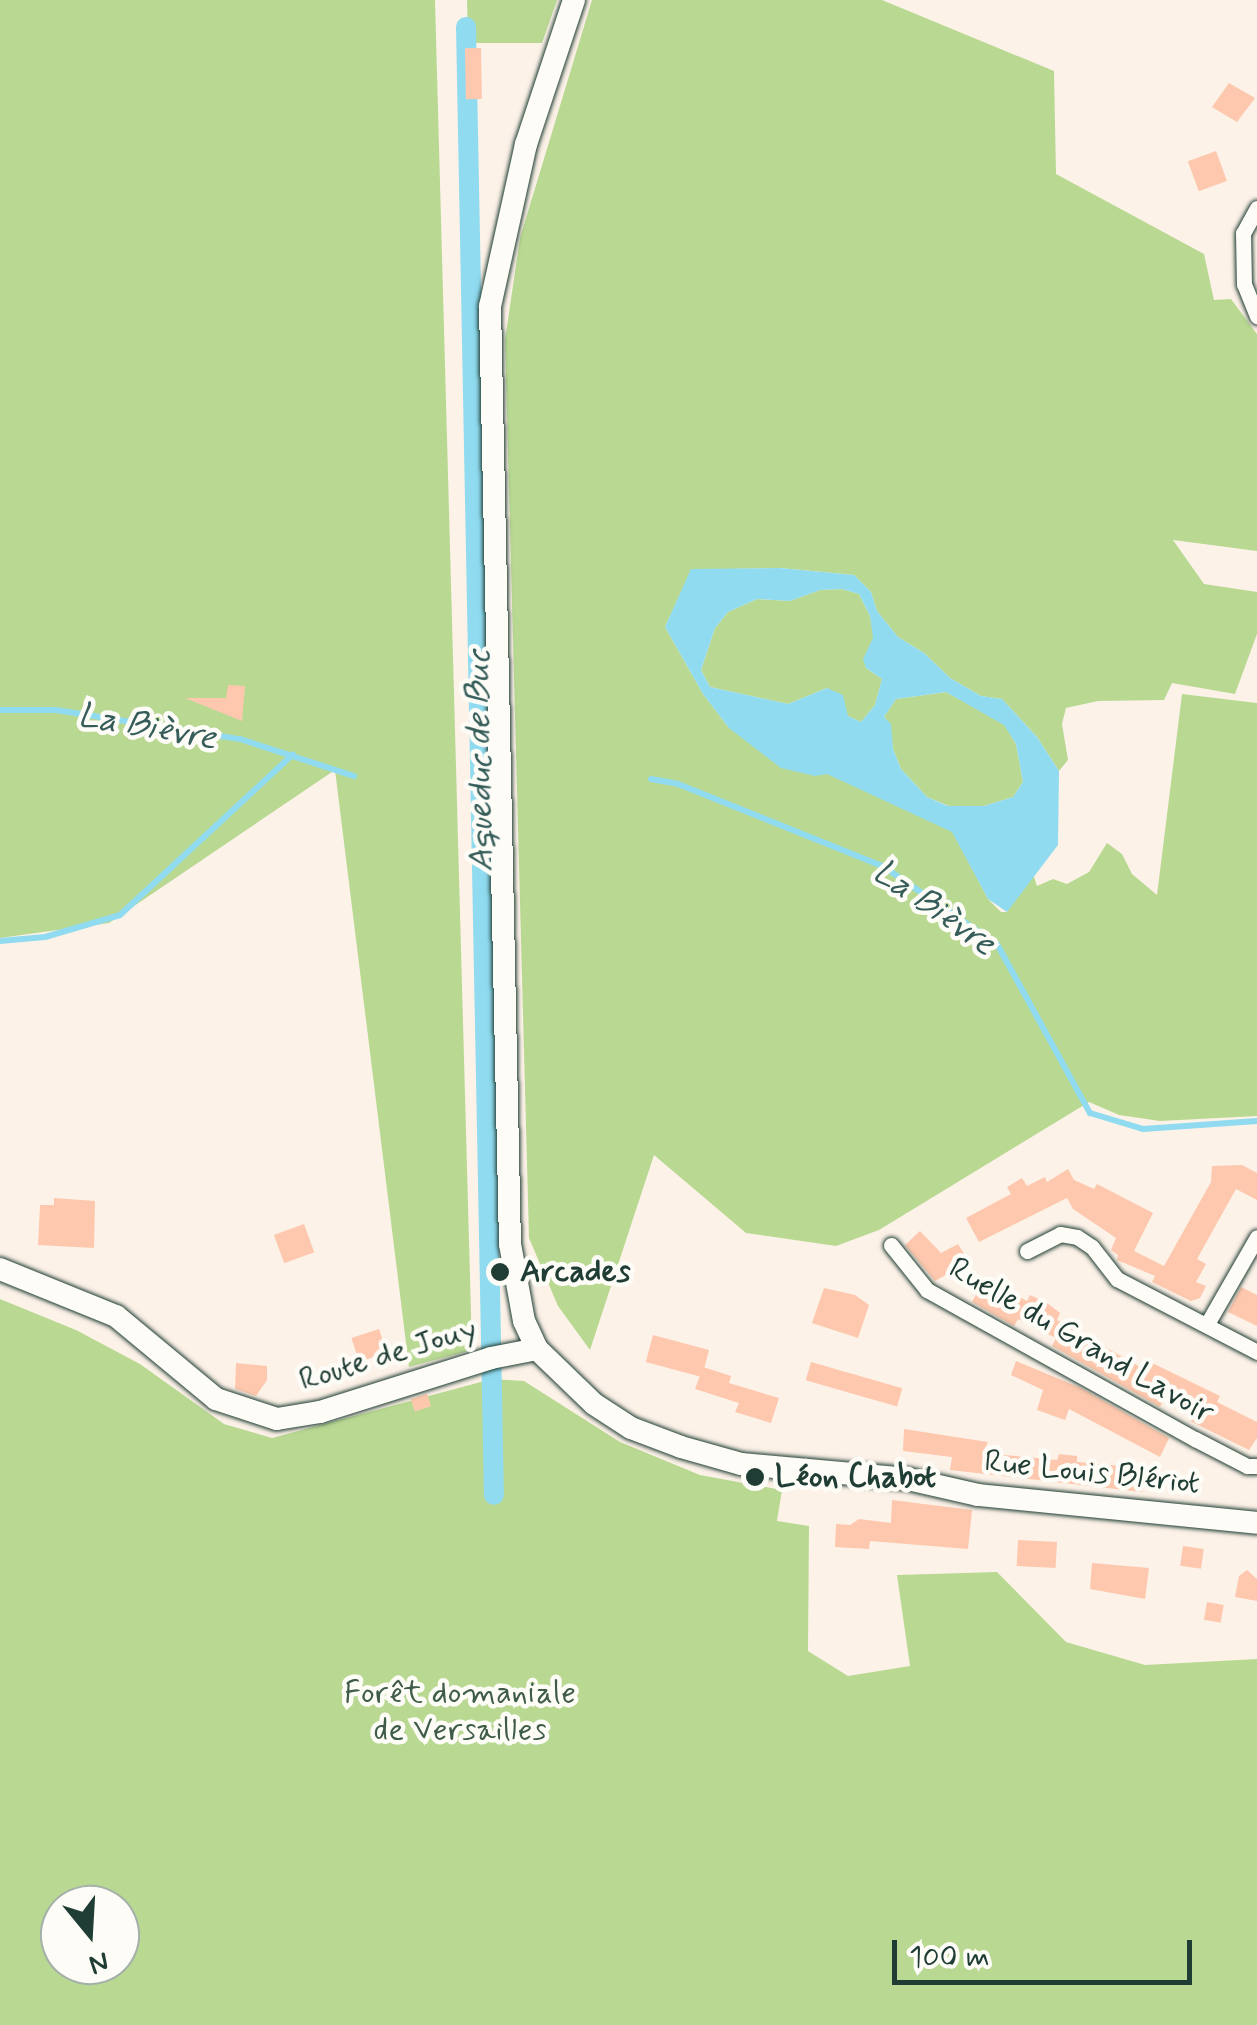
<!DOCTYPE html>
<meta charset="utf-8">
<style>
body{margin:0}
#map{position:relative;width:1257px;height:2025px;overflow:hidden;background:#fdf2e8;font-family:Mynerve,sans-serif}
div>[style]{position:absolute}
.green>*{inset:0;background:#b9d993}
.water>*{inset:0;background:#90dbf0}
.stream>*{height:6px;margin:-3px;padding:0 3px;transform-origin:3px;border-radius:3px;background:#90dbf0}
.canal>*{height:20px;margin:-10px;padding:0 10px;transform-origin:10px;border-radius:10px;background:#90dbf0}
.building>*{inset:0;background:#fdc8ad;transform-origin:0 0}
.roads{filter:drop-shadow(0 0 2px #1f3d34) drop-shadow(0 0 2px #1f3d34)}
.street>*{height:15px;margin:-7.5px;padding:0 7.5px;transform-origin:7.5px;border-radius:7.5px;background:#fdfcf7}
.secondary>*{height:22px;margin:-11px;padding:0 11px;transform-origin:11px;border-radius:11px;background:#fdfcf7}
.dots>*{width:28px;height:28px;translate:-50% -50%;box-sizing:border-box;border:5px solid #fdfcf7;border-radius:50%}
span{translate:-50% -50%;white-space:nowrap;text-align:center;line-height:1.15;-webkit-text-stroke:9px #fdfcf7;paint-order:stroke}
.poi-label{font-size:32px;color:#1f3d34;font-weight:700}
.left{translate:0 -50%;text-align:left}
.street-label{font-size:32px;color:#1f3d34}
.park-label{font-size:32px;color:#3e5c47}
.water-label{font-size:35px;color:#365d5a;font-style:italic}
.north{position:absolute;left:40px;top:1885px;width:100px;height:100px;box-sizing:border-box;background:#fdfcf7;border:2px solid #a4b0a9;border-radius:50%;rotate:162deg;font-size:28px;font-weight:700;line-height:40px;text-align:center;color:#1f3d34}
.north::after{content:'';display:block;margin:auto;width:35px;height:45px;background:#1f3d34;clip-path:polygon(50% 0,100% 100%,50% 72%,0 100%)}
.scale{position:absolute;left:892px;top:1940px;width:300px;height:45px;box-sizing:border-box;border:5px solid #1f3d34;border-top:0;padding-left:12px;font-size:30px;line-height:35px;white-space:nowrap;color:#1f3d34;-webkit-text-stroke:8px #fdfcf7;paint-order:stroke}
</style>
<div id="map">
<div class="green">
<div style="clip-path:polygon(0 0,435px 0,472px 1350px,409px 1367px,335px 770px,109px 923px,0 938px)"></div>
<div style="clip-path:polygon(467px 0,557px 0,542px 43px,468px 43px)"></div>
<div style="clip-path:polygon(592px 0,882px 0,1054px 71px,1056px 174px,1204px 254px,1214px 300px,1231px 299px,1257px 334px,1257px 551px,1173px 540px,1204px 584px,1257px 592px,1257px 634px,1235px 694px,1172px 683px,1164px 700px,1098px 701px,1066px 708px,1062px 724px,1068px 760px,1059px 771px,1037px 737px,1002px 699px,981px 696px,950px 678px,924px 653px,898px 637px,877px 611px,871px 592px,854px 575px,780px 568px,691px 570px,665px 627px,703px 694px,729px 728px,952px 831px,988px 899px,1001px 912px,1007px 912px,1033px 874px,1037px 886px,1053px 879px,1067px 884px,1089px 872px,1107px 843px,1122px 854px,1132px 874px,1157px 895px,1182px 694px,1257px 703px,1257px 1116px,1160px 1121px,1119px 1115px,1089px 1102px,879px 1230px,836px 1246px,746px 1233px,654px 1155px,590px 1350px,558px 1306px,529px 1238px,505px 340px,520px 238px)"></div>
<div style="clip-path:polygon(842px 589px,859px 594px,870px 616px,874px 638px,866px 668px,882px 679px,875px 705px,861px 722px,848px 716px,827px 688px,788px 704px,710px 687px,701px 670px,715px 628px,728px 612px,757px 599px,790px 601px,820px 590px)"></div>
<div style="clip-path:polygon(946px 692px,1004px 724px,1016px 744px,1023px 782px,1013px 797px,984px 806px,949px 806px,927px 797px,901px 769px,893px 749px,890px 724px,884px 717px,896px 699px)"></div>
<div style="clip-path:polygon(evenodd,0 1299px,76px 1330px,140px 1364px,224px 1424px,272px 1438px,492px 1379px,524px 1381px,620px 1442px,700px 1475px,782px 1490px,777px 1521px,809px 1526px,808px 1651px,848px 1676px,910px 1666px,897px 1575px,997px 1572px,1066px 1642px,1145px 1665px,1257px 1659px,1257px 2025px,0 2025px,0 1299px,60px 1905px,120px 1905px,120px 1965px,60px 1965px,60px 1905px)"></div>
</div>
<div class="water">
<div style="clip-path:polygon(evenodd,780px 568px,854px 575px,871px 592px,877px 611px,898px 637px,924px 653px,950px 678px,981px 696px,1002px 699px,1037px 737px,1059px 771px,1058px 845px,1007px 912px,988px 899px,952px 832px,827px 774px,815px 776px,781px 768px,729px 728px,703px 694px,665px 627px,691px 569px,780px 568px,842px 589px,859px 594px,870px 616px,873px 638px,863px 659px,866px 668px,882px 679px,875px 705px,861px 722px,848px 716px,843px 695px,827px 688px,788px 704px,710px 687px,701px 670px,715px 628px,728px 612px,757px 599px,790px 601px,820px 590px,842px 589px,780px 568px,946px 692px,1004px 725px,1016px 744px,1023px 782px,1013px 797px,984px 806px,948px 806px,927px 797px,901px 769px,893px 749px,891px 724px,884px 717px,896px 699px,946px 692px)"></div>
</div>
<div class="stream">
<div style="left:0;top:710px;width:56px"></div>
<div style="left:56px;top:710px;width:186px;rotate:9deg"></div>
<div style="left:240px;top:739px;width:120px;rotate:18deg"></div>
<div style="left:651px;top:779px;width:27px;rotate:10deg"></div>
<div style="left:678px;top:784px;width:222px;rotate:21.9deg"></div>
<div style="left:884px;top:867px;width:137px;rotate:34.3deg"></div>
<div style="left:997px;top:944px;width:193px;rotate:61.2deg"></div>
<div style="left:1090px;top:1113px;width:55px;rotate:16.8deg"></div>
<div style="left:1143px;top:1129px;width:114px;rotate:-4deg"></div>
<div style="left:0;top:941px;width:45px;rotate:-5.1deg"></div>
<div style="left:45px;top:937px;width:78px;rotate:-16.3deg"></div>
<div style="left:120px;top:915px;width:236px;rotate:-42.9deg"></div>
</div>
<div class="canal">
<div style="left:466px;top:27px;width:1468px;rotate:88.91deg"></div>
</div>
<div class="building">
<div style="left:481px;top:48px;width:51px;height:16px;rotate:89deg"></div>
<div style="clip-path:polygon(1229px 83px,1255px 98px,1237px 122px,1212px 107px)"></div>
<div style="left:1216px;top:151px;width:32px;height:30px;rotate:70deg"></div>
<div style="clip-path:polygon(228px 685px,245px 686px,242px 721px,185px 698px,226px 698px)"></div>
<div style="clip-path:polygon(1242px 1165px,1257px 1173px,1257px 1200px,1236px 1189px,1197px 1259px,1206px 1264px,1196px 1282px,1206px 1286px,1200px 1298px,1191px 1301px,1152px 1282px,1155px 1276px,1117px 1260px,1118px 1255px,1111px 1250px,1116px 1238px,1073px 1209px,1067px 1198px,979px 1242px,966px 1218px,1011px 1194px,1007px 1187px,1022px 1178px,1027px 1186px,1045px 1177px,1047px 1182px,1068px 1169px,1074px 1180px,1094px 1189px,1097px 1184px,1153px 1213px,1134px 1251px,1164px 1266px,1211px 1182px,1212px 1166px)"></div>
<div style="clip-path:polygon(54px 1198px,95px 1201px,94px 1248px,38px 1245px,40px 1205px,54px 1205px)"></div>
<div style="left:304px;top:1224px;width:30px;height:32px;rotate:70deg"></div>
<div style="clip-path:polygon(920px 1231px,941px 1253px,958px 1244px,969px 1262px,935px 1281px,905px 1245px)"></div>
<div style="clip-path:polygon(984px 1279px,1027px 1301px,1030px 1295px,1047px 1303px,1060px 1313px,1057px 1320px,1142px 1368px,1146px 1360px,1220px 1396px,1217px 1402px,1257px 1422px,1257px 1438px,1249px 1450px,1190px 1421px,1193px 1414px,1164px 1399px,1160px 1407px,1052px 1346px,1056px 1338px,1018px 1319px,1014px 1326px,972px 1302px)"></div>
<div style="clip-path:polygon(1241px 1287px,1257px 1295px,1257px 1326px,1228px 1312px)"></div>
<div style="clip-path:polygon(824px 1288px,855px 1295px,869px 1305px,858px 1338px,812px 1323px)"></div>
<div style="left:379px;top:1329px;width:25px;height:29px;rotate:72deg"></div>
<div style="left:653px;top:1335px;width:58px;height:28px;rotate:15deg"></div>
<div style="clip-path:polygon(1016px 1361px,1081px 1388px,1169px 1438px,1160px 1457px,1069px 1409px,1065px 1420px,1037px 1410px,1043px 1390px,1011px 1375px)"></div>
<div style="left:811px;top:1362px;width:95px;height:19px;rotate:16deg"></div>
<div style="clip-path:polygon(236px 1363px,267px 1366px,267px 1380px,256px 1396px,235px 1389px)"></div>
<div style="clip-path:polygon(703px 1367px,731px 1376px,729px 1383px,779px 1398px,771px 1423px,735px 1412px,739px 1403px,695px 1389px)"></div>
<div style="left:427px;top:1394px;width:13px;height:17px;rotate:72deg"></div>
<div style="clip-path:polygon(904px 1429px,988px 1442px,983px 1453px,1057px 1460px,1059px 1454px,1077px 1456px,1077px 1462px,1154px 1469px,1142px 1492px,950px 1470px,952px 1457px,903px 1451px)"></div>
<div style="clip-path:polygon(892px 1500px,972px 1510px,968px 1549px,870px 1541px,869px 1549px,835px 1547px,836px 1524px,850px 1525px,859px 1519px,891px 1523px)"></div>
<div style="left:1018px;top:1540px;width:39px;height:26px;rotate:3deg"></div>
<div style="left:1183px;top:1546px;width:21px;height:20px;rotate:8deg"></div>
<div style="clip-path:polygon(1092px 1563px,1149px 1568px,1145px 1599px,1090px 1589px)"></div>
<div style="clip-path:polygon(1247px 1570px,1257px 1579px,1257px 1601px,1235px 1597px,1239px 1576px)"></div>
<div style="left:1207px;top:1602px;width:17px;height:18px;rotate:10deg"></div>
</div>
<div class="roads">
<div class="street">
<div style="left:1257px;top:208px;width:29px;rotate:119deg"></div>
<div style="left:1243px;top:233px;width:51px;rotate:88.9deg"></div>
<div style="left:1244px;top:284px;width:35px;rotate:68deg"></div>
<div style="left:891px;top:1245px;width:58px;rotate:51.3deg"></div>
<div style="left:927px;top:1290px;width:307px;rotate:29.1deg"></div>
<div style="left:1195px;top:1439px;width:59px;rotate:27.4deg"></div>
<div style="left:1247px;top:1466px;width:10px"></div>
<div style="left:1027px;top:1251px;width:37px;rotate:-27deg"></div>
<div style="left:1060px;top:1234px;width:17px;rotate:10deg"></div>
<div style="left:1077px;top:1237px;width:18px;rotate:34deg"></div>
<div style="left:1092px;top:1247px;width:41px;rotate:52deg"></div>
<div style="left:1117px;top:1279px;width:158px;rotate:27.5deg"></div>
<div style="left:1207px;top:1324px;width:100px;rotate:-60.1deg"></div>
</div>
<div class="secondary">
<div style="left:574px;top:0;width:152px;rotate:108.4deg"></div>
<div style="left:526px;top:144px;width:166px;rotate:102.5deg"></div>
<div style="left:490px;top:306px;width:938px;rotate:88.78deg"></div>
<div style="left:510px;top:1244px;width:78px;rotate:79.7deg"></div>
<div style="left:524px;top:1321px;width:31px;rotate:65deg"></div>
<div style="left:537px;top:1349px;width:79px;rotate:44deg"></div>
<div style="left:594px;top:1404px;width:44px;rotate:33deg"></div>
<div style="left:631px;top:1428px;width:53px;rotate:20.8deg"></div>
<div style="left:681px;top:1447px;width:62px;rotate:15.8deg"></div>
<div style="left:741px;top:1464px;width:168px;rotate:5.1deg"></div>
<div style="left:908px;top:1479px;width:72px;rotate:12.9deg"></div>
<div style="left:978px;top:1495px;width:280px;rotate:5.7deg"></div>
<div style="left:0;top:1269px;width:125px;rotate:22.1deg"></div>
<div style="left:116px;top:1316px;width:130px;rotate:39.7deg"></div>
<div style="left:216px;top:1399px;width:64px;rotate:18.2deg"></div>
<div style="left:277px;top:1419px;width:44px;rotate:-9.2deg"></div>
<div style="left:320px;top:1412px;width:179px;rotate:-17.5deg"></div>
<div style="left:491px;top:1358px;width:47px;rotate:-11.1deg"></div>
</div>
</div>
<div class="dots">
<div style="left:500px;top:1272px;background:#1f3d34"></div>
<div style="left:755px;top:1477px;background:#1f3d34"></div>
</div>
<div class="poi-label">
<span class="left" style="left:520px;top:1272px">Arcades</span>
<span class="left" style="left:775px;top:1477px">Léon Chabot</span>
</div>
<div class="street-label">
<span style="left:1081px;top:1341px;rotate:30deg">Ruelle du Grand Lavoir</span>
<span style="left:388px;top:1355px;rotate:-17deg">Route de Jouy</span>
<span style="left:1092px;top:1473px;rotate:6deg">Rue Louis Blériot</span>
</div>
<div class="park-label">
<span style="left:460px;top:1712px">Forêt domaniale<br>de Versailles</span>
</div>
<div class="water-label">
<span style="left:147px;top:727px;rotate:10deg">La Bièvre</span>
<span style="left:480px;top:761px;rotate:-91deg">Aqueduc de Buc</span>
<span style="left:934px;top:908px;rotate:35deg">La Bièvre</span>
</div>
<div class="north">N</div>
<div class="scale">100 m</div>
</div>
